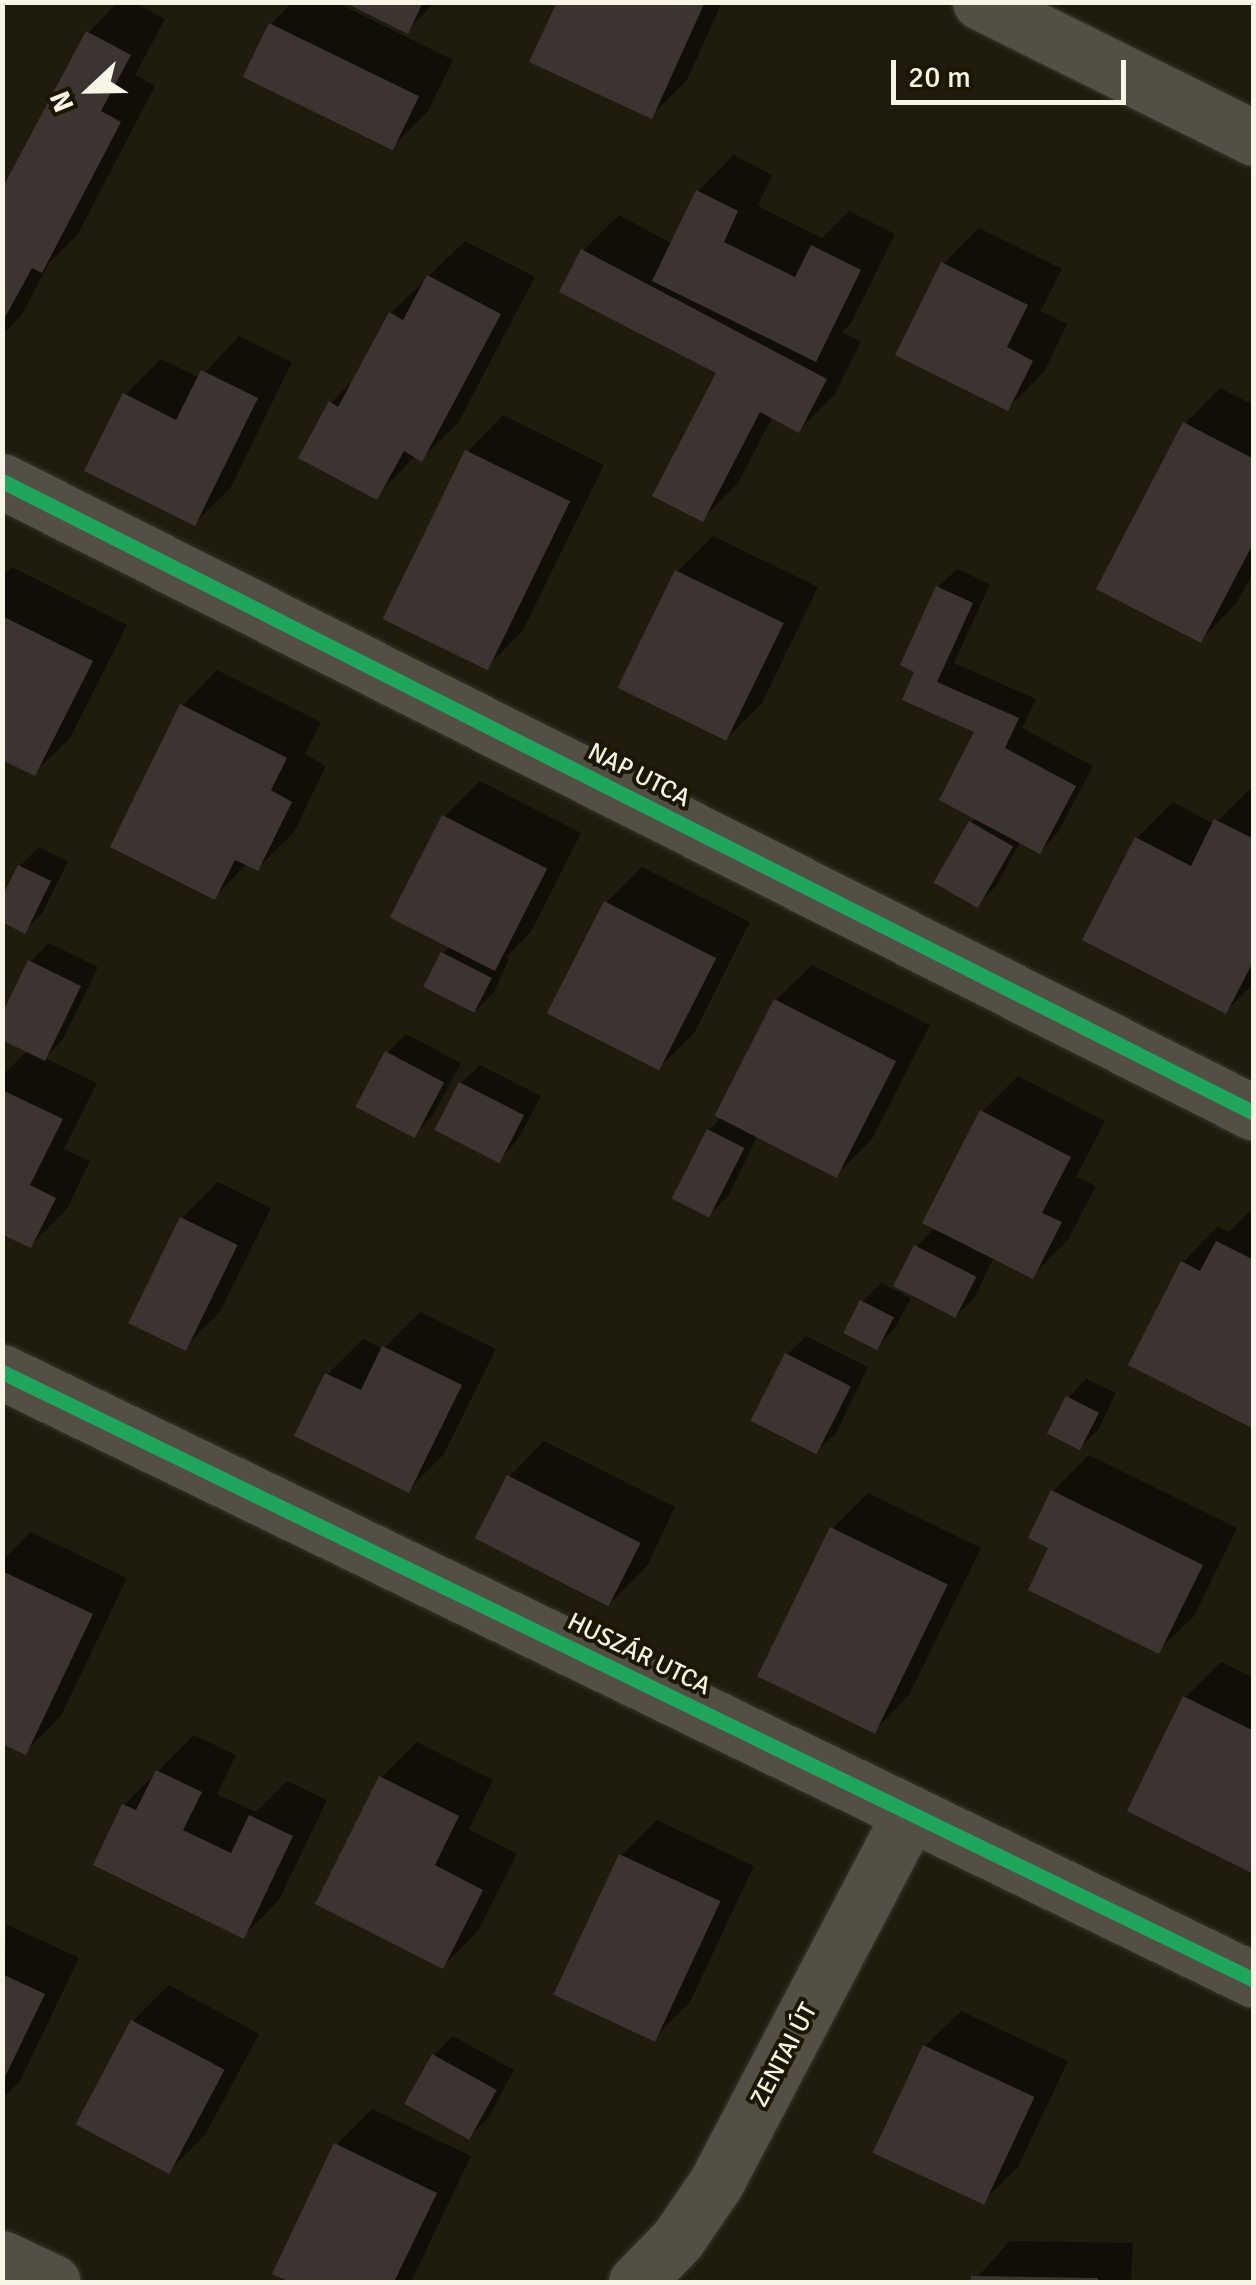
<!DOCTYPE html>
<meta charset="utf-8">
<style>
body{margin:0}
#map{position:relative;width:1256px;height:2285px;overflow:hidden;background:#1f1c0e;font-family:Signika,sans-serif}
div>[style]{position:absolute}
.shadow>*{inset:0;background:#0007}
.building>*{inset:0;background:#3d3432;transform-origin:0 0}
.roads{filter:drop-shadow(0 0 2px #38352c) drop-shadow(0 0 2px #38352c)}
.street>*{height:55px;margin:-27.5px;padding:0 27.5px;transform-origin:27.5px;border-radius:27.5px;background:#534f45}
.cycleway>*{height:15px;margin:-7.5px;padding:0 7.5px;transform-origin:7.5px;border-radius:7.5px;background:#20a55d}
span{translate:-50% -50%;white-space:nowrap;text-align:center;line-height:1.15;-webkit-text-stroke:8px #1c1601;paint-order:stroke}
.street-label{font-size:25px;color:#f8f5e6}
.frame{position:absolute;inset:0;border:5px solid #f8f5e6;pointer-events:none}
.north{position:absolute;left:40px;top:40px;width:100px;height:100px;-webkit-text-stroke:8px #1c1601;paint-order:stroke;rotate:248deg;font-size:28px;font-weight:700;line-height:40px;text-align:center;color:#f8f5e6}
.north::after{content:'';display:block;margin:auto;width:35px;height:45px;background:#f8f5e6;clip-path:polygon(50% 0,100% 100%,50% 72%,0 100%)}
.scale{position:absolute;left:891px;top:60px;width:235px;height:45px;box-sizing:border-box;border:5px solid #f8f5e6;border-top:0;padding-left:12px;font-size:30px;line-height:35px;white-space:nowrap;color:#f8f5e6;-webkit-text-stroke:8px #1c1601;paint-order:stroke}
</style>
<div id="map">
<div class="shadow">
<div style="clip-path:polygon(118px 2px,134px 2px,165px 19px,135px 75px,155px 86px,78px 234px,49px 263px,21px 316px,2px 335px,2px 194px,88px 33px)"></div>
<div style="clip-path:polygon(292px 2px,336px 2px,453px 60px,428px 111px,392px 147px,271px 24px)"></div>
<div style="clip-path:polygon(350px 2px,435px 2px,407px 31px)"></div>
<div style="clip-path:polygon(559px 2px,722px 2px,687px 80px,651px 116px)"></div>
<div style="clip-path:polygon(734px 155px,772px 175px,758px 206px,822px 238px,849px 211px,895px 234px,851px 323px,842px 332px,861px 342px,835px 394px,799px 430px,773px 416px,738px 483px,702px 519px,719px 372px,583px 251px,619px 215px,671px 243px,698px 191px)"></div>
<div style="clip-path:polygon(979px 228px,1062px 269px,1041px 311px,1067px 324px,1044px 372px,1008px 408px,943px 264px)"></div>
<div style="clip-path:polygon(465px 241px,535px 277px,458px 423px,422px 458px,416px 455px,376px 497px,331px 403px,357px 376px,391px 313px)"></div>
<div style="clip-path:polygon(239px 336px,292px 362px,231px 487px,195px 523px,125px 395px,161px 359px,200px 378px)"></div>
<div style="clip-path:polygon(1220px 388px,1254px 405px,1254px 571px,1236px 604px,1201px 640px,1185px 424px)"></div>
<div style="clip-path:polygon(503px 415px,604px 465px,522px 632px,486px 667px,386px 618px,468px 451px)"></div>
<div style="clip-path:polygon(713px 536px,818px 587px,762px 703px,726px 739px,677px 572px)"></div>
<div style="clip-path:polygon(12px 567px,127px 625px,70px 738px,34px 773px,2px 757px,2px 576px)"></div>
<div style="clip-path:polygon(957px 569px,990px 584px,954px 663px,1036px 699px,1022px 728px,1093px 766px,1058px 832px,1040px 851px,1021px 841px,996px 886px,977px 905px,971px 823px,977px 817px,977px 731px,918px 670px,938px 587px)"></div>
<div style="clip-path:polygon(217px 670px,321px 722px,305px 754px,326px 766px,294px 832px,258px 868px,248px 863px,214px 897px,182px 706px)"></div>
<div style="clip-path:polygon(480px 781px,581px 833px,531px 932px,506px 957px,509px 959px,494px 992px,475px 1011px,443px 954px,451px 946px,444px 817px)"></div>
<div style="clip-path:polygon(1254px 785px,1254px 983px,1226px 1011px,1137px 838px,1173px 802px,1214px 824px)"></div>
<div style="clip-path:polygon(39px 847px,68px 862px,43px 912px,24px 931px,20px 866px)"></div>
<div style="clip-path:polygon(642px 867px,750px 922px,695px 1032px,659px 1068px,606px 903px)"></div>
<div style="clip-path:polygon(49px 943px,98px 967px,63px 1039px,45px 1058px,97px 1083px,64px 1149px,90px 1161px,67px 1209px,31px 1245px,9px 1234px,2px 1241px,2px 1076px,28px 1050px,30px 962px)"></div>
<div style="clip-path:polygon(812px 965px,930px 1025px,872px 1139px,836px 1175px,758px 1135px,728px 1196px,709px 1215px,676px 1198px,709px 1130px,723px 1116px,776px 1000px)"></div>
<div style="clip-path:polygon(406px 1034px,461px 1063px,433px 1115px,415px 1134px,387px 1053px)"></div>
<div style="clip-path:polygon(480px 1065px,541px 1096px,517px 1141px,499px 1160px,461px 1083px)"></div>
<div style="clip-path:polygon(1018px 1076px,1105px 1121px,1076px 1177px,1096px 1186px,1068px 1240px,1032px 1276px,994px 1257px,975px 1297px,956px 1316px,916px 1247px,936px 1227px,982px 1112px)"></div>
<div style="clip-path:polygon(218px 1182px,271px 1208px,220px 1312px,184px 1348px,182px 1218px)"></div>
<div style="clip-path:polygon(1254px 1207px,1254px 1426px,1183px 1262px,1218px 1226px,1229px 1232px)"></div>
<div style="clip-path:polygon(881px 1283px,911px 1298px,895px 1328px,877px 1347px,862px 1302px)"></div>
<div style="clip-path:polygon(420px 1312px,496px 1349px,444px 1454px,408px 1490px,327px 1375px,363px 1339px,383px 1349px)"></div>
<div style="clip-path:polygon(806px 1336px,868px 1367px,836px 1433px,817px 1451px,787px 1355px)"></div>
<div style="clip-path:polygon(1086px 1379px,1116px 1393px,1098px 1430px,1079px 1448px,1068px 1398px)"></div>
<div style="clip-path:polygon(544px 1441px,675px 1507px,647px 1566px,611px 1602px,509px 1477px)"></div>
<div style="clip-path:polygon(1089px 1455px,1237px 1528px,1194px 1616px,1158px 1651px,1053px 1491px)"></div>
<div style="clip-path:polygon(868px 1493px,981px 1548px,909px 1695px,874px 1731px,832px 1529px)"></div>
<div style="clip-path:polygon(31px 1532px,127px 1578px,61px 1716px,25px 1752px,2px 1741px,2px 1561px)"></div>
<div style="clip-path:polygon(1221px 1662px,1254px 1678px,1254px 1870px,1185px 1698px)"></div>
<div style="clip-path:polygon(194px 1735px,236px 1755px,217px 1794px,256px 1812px,287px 1781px,327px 1800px,279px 1900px,244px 1935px,124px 1805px)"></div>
<div style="clip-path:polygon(417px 1742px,493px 1780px,469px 1829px,517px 1854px,478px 1931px,443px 1966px,381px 1778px)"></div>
<div style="clip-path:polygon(657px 1820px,754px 1866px,690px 2002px,654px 2038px,621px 1856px)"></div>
<div style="clip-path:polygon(6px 1924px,79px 1958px,20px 2081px,2px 2099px)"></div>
<div style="clip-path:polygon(169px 1985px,259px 2034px,205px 2135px,169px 2171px,79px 2123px,133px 2021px)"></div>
<div style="clip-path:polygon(961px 2011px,1068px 2061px,1018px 2167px,982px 2202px,925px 2046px)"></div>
<div style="clip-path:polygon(453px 2036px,514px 2070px,489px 2117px,470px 2136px,434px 2055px)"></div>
<div style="clip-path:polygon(372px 2109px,471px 2156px,411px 2282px,296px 2282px,275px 2273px,336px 2145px)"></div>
<div style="clip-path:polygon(1010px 2241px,1133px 2243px,1131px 2282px,973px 2282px)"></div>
</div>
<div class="building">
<div style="clip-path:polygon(344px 2px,423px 2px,408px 34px)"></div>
<div style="clip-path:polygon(557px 2px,705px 2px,652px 119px,529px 62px)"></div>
<div style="left:269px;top:23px;width:167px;height:60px;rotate:26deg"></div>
<div style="clip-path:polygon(86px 31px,131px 55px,101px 111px,121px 122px,42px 273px,32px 268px,2px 323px,2px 189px)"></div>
<div style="clip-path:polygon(696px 190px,738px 211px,724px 242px,795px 277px,811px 245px,861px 270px,816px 362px,652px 281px)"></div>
<div style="clip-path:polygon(581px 249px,827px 379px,799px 433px,760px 412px,703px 522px,652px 496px,716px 373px,559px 292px)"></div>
<div style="clip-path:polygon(941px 262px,1028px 305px,1007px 347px,1033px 361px,1008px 411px,895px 355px)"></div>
<div style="clip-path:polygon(427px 275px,501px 314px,422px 462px,404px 451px,377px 500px,298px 458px,329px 401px,338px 407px,389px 312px,403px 320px)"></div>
<div style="clip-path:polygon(201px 370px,258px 398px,195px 526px,84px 471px,123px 393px,176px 420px)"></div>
<div style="clip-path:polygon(1183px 422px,1254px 459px,1254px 542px,1201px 643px,1096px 589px)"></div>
<div style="left:465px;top:450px;width:117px;height:188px;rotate:26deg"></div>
<div style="left:675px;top:570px;width:121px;height:131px;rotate:26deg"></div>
<div style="clip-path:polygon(936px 586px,973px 603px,937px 682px,1019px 718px,1005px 748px,1076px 786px,1040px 854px,939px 800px,974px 732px,902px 700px,914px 672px,900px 665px)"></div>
<div style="clip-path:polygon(2px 616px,93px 661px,35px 776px,2px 760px)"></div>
<div style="clip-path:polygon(180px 704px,287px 758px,271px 790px,292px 802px,258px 871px,235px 860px,215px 900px,110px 847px)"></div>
<div style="left:442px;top:815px;width:118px;height:115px;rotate:27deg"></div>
<div style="clip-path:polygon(1214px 819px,1254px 839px,1254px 960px,1226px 1014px,1082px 940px,1135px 837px,1191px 866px)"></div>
<div style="left:969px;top:821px;width:51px;height:71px;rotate:30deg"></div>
<div style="clip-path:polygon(18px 865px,51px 881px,25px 934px,2px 922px,2px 897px)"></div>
<div style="left:604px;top:901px;width:126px;height:126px;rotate:27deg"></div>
<div style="left:441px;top:952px;width:57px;height:39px;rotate:27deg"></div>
<div style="clip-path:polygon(28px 960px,81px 986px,45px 1061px,2px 1040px,2px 1014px)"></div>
<div style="left:774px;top:999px;width:137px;height:131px;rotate:27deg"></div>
<div style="left:385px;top:1051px;width:67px;height:63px;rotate:28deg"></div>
<div style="left:459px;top:1082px;width:73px;height:54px;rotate:27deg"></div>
<div style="clip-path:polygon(2px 1090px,63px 1119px,30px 1185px,56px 1198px,31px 1248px,5px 1236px,2px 1241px)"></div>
<div style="clip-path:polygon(980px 1110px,1071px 1157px,1042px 1213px,1062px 1222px,1033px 1279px,922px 1223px)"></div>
<div style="left:707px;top:1129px;width:42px;height:78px;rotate:27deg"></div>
<div style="left:180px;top:1217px;width:64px;height:118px;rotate:26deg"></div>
<div style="clip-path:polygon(1216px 1241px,1254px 1260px,1254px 1429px,1128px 1365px,1181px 1261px,1200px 1271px)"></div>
<div style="left:914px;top:1245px;width:70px;height:46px;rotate:27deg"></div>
<div style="left:860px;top:1300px;width:38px;height:37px;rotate:27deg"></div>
<div style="clip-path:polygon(382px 1346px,462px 1385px,409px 1493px,294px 1436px,325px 1373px,361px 1390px)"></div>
<div style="left:785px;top:1353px;width:74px;height:76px;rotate:27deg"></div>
<div style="left:1066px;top:1396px;width:37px;height:42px;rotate:27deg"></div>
<div style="left:507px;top:1475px;width:150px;height:71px;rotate:27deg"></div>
<div style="clip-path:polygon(1051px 1490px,1203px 1565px,1159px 1654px,1028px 1590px,1048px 1548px,1028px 1538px)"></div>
<div style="left:830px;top:1527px;width:131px;height:166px;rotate:26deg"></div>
<div style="clip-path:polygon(2px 1571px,93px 1614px,26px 1755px,2px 1744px)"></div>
<div style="clip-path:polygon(1183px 1696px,1254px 1731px,1254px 1874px,1127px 1811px)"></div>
<div style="clip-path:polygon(156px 1770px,202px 1792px,183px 1830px,231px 1853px,249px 1815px,293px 1836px,244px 1939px,93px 1865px,122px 1804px,136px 1810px)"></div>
<div style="clip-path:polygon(379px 1776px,459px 1816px,435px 1865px,483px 1890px,443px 1969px,315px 1904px)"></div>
<div style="left:619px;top:1854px;width:112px;height:155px;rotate:25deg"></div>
<div style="clip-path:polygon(2px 1974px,45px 1994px,2px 2083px)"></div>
<div style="left:131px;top:2020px;width:106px;height:118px;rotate:28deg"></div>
<div style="left:923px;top:2045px;width:123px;height:119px;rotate:25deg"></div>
<div style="left:432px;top:2054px;width:74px;height:57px;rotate:29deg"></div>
<div style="clip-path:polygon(334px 2143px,437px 2193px,394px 2282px,290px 2282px,272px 2274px)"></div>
<div style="clip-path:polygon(971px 2276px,1098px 2278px,1098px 2282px,971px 2282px)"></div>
</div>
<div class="roads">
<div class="street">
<div style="left:980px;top:2px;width:306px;rotate:26.4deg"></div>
<div style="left:2px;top:481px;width:1402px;rotate:26.78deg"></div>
<div style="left:2px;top:1372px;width:1392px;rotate:25.9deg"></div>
<div style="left:2px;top:2258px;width:56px;rotate:25.2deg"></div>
<div style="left:636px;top:2282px;width:59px;rotate:-45.7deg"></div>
<div style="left:677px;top:2240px;width:69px;rotate:-55.6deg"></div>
<div style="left:716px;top:2183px;width:418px;rotate:-62.3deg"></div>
</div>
</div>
<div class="cycleway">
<div style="left:2px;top:481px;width:1402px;rotate:26.78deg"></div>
<div style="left:2px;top:1372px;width:1392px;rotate:25.9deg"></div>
</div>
<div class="street-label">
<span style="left:639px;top:775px;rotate:27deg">NAP UTCA</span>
<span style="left:639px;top:1654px;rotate:26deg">HUSZÁR UTCA</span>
<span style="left:784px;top:2055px;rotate:-62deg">ZENTAI ÚT</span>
</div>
<div class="frame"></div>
<div class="north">N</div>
<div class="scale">20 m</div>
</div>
